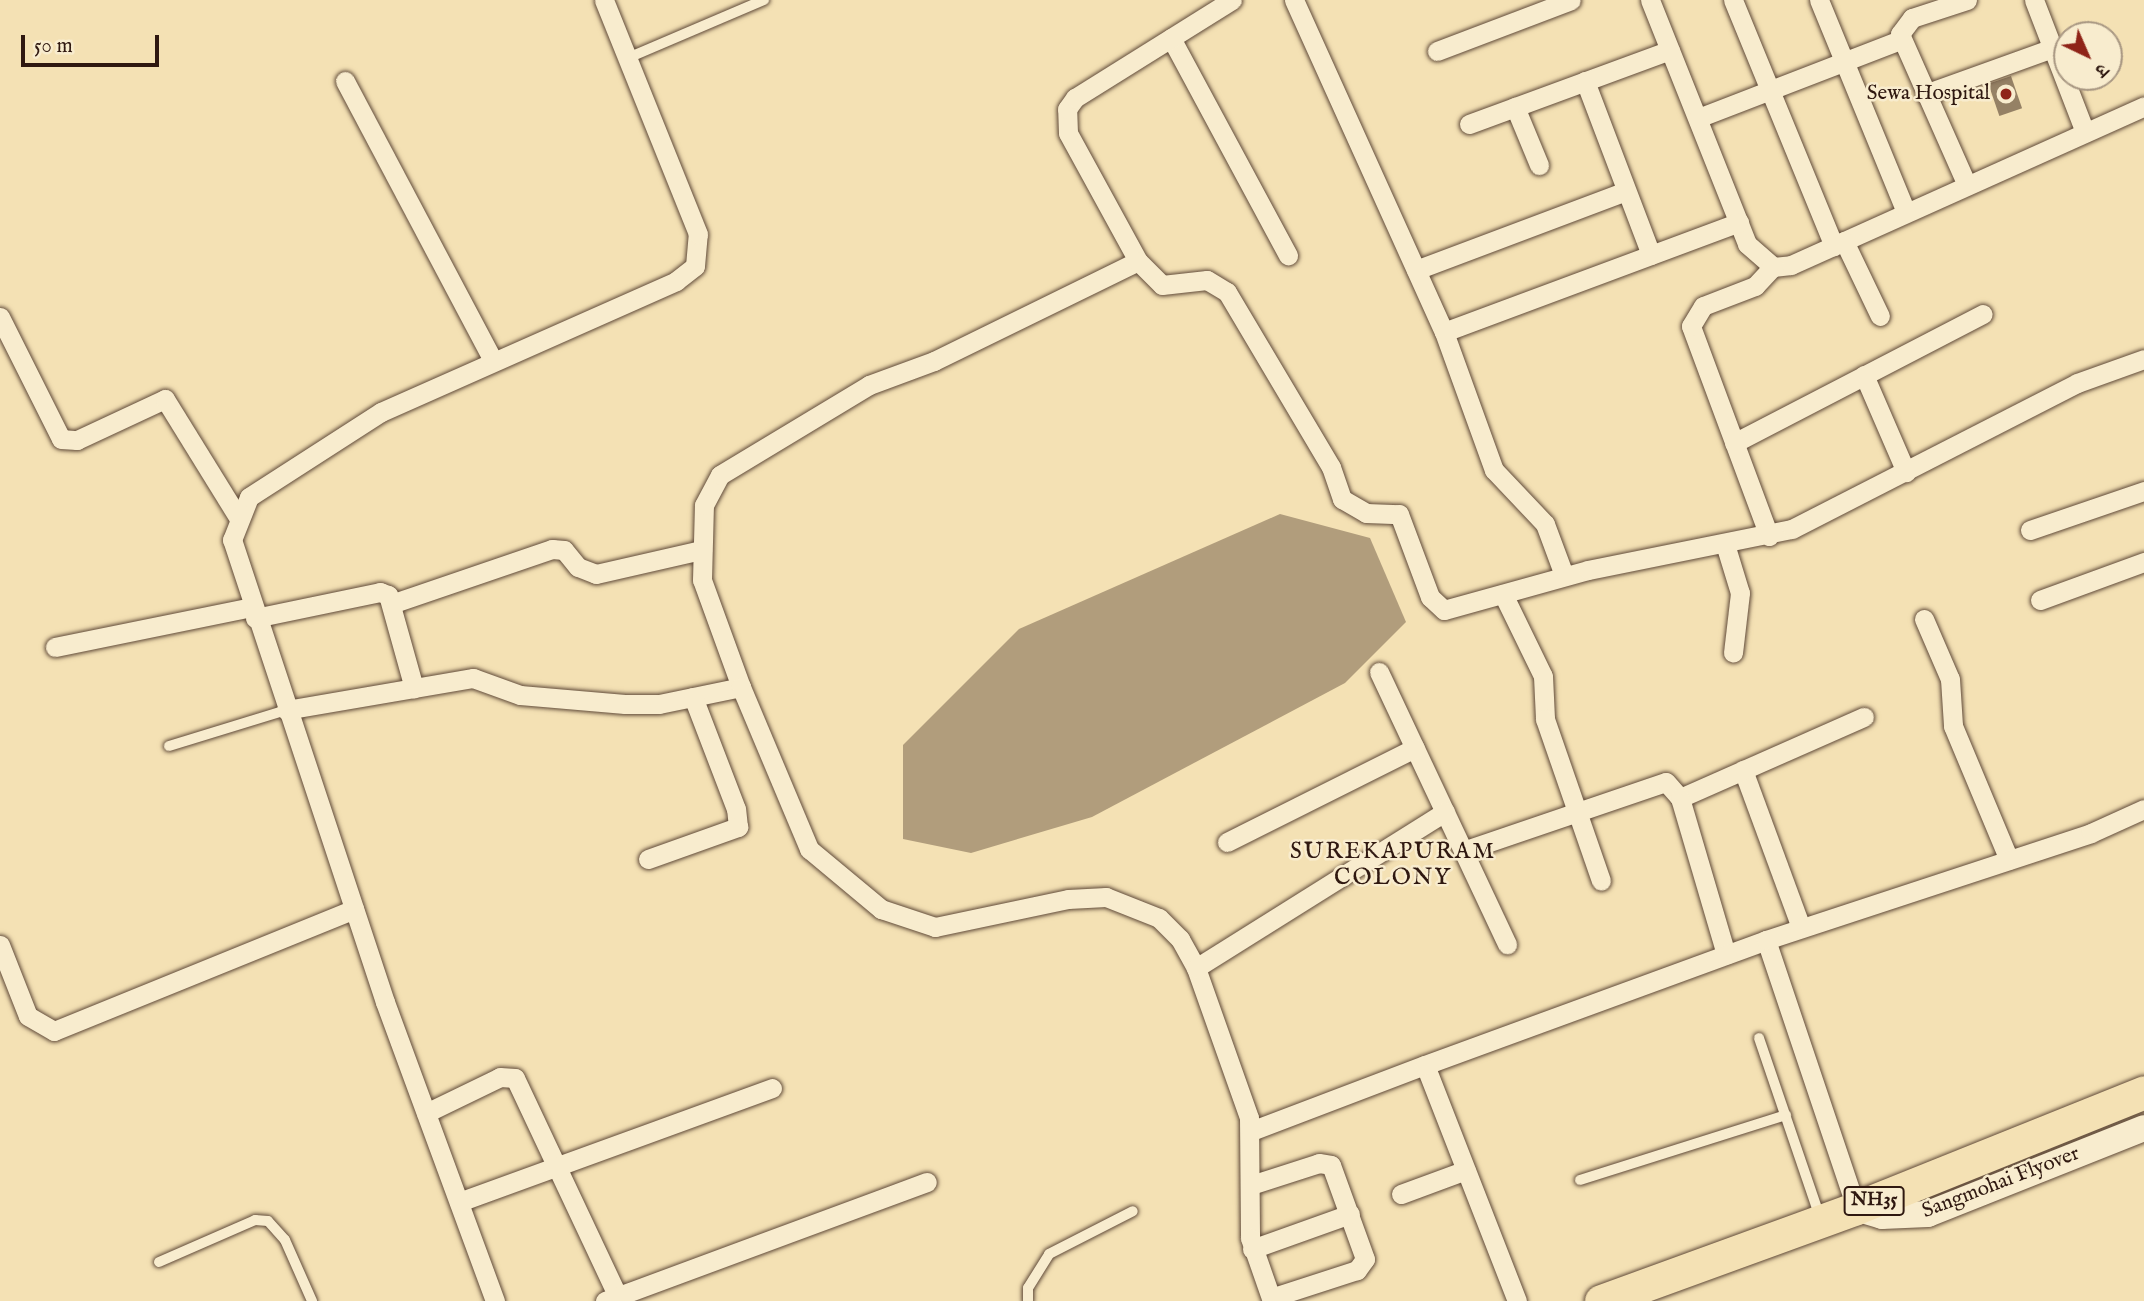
<!DOCTYPE html>
<meta charset="utf-8">
<style>
body{margin:0}
#map{position:relative;width:2144px;height:1301px;overflow:hidden;background:#f4e1b4;font-family:"IM FELL English","Noto Serif Devanagari",serif}
div>[style]{position:absolute}
.water>*{inset:0;background:#b19d7c}
.building>*{inset:0;background:#958165;transform-origin:0 0}
.roads{filter:drop-shadow(0 0 2px #604a39) drop-shadow(0 0 2px #604a39)}
.lane>*{height:10px;margin:-5px;padding:0 5px;transform-origin:5px;border-radius:5px;background:#f8ecce}
.street>*{height:19px;margin:-9.5px;padding:0 9.5px;transform-origin:9.5px;border-radius:9.5px;background:#f8ecce}
.secondary>*{height:26px;margin:-13px;padding:0 13px;transform-origin:13px;border-radius:13px;background:#f8ecce}
.highway>*{height:33px;margin:-16.5px;padding:0 16.5px;transform-origin:16.5px;border-radius:16.5px;background:#f4e1b4}
.dots>*{width:19px;height:19px;translate:-50% -50%;box-sizing:border-box;border:4px solid #f8ecce;border-radius:50%}
span{translate:-50% -50%;white-space:nowrap;text-align:center;line-height:1.15;-webkit-text-stroke:5px #f8ecce;paint-order:stroke}
.shield-label span{padding:2px 5px;background:#f8ecce;border:2px solid;border-radius:5px;-webkit-text-stroke-width:0}
.shield-label{font-size:19px;color:#2f1810;font-weight:700}
.poi-label{font-size:21px;color:#2f1810}
.right{translate:-100% -50%;text-align:right}
.street-label{font-size:21px;color:#2f1810}
.neighbourhood-label{font-size:23px;color:#2f1810;letter-spacing:2px}
.north{position:absolute;left:2053px;top:21px;width:70px;height:70px;box-sizing:border-box;background:#f8ecce;border:2px solid #a89782;border-radius:50%;rotate:136deg;font-size:19px;font-weight:700;line-height:28px;text-align:center;color:#2f1810}
.north::after{content:'';display:block;margin:auto;width:24px;height:32px;background:#8f2418;clip-path:polygon(50% 0,100% 100%,50% 72%,0 100%)}
.scale{position:absolute;left:21px;top:35px;width:138px;height:32px;box-sizing:border-box;border:4px solid #2f1810;border-top:0;padding-left:9px;font-size:21px;line-height:24px;white-space:nowrap;color:#2f1810;-webkit-text-stroke:5px #f8ecce;paint-order:stroke}
</style>
<div id="map">
<div class="water">
<div style="clip-path:polygon(1280px 514px,1370px 538px,1406px 622px,1345px 683px,1092px 817px,971px 853px,903px 839px,903px 745px,1019px 629px)"></div>
</div>
<div class="building">
<div style="left:2011px;top:76px;width:34px;height:24px;rotate:71deg"></div>
</div>
<div class="roads">
<div class="lane">
<div style="left:628px;top:58px;width:148px;rotate:-23.1deg"></div>
<div style="left:169px;top:746px;width:122px;rotate:-17.1deg"></div>
<div style="left:1759px;top:1038px;width:189px;rotate:71.2deg"></div>
<div style="left:1580px;top:1180px;width:216px;rotate:-17.5deg"></div>
<div style="left:159px;top:1262px;width:105px;rotate:-23.6deg"></div>
<div style="left:255px;top:1220px;width:13px;rotate:4deg"></div>
<div style="left:268px;top:1221px;width:25px;rotate:48deg"></div>
<div style="left:285px;top:1240px;width:67px;rotate:66.1deg"></div>
<div style="left:1028px;top:1301px;width:13px;rotate:-90deg"></div>
<div style="left:1028px;top:1288px;width:40px;rotate:-58deg"></div>
<div style="left:1049px;top:1254px;width:94px;rotate:-27.1deg"></div>
</div>
<div class="street">
<div style="left:1294px;top:0;width:364px;rotate:65.7deg"></div>
<div style="left:1444px;top:332px;width:147px;rotate:70.1deg"></div>
<div style="left:1494px;top:470px;width:74px;rotate:46.6deg"></div>
<div style="left:1545px;top:524px;width:54px;rotate:69.6deg"></div>
<div style="left:1650px;top:0;width:263px;rotate:68.3deg"></div>
<div style="left:1747px;top:244px;width:35px;rotate:41deg"></div>
<div style="left:1773px;top:267px;width:18px;rotate:-6deg"></div>
<div style="left:1791px;top:265px;width:387px;rotate:-24.2deg"></div>
<div style="left:1733px;top:0;width:266px;rotate:67.7deg"></div>
<div style="left:1819px;top:0;width:229px;rotate:67.7deg"></div>
<div style="left:1967px;top:0;width:58px;rotate:161.9deg"></div>
<div style="left:1912px;top:18px;width:20px;rotate:127deg"></div>
<div style="left:1900px;top:34px;width:165px;rotate:66.1deg"></div>
<div style="left:2034px;top:0;width:142px;rotate:68.9deg"></div>
<div style="left:1171px;top:38px;width:247px;rotate:61.7deg"></div>
<div style="left:1437px;top:51px;width:143px;rotate:-20.8deg"></div>
<div style="left:345px;top:81px;width:316px;rotate:62.1deg"></div>
<div style="left:1585px;top:81px;width:186px;rotate:69.2deg"></div>
<div style="left:1925px;top:94px;width:136px;rotate:-19.8deg"></div>
<div style="left:1515px;top:107px;width:63px;rotate:67.5deg"></div>
<div style="left:1698px;top:118px;width:217px;rotate:-21.1deg"></div>
<div style="left:1469px;top:124px;width:214px;rotate:-20.2deg"></div>
<div style="left:1844px;top:241px;width:83px;rotate:64.4deg"></div>
<div style="left:1138px;top:261px;width:146px;rotate:-118.7deg"></div>
<div style="left:1068px;top:133px;width:24px;rotate:-92deg"></div>
<div style="left:1067px;top:109px;width:14px;rotate:-54deg"></div>
<div style="left:1075px;top:98px;width:185px;rotate:-32deg"></div>
<div style="left:1416px;top:270px;width:224px;rotate:-20.6deg"></div>
<div style="left:0;top:317px;width:136px;rotate:63.4deg"></div>
<div style="left:61px;top:439px;width:16px;rotate:4deg"></div>
<div style="left:77px;top:440px;width:97px;rotate:-25deg"></div>
<div style="left:165px;top:399px;width:139px;rotate:58.3deg"></div>
<div style="left:1444px;top:332px;width:315px;rotate:-20.4deg"></div>
<div style="left:1864px;top:375px;width:106px;rotate:66.6deg"></div>
<div style="left:1734px;top:443px;width:280px;rotate:-27.4deg"></div>
<div style="left:2030px;top:530px;width:120px;rotate:-18.9deg"></div>
<div style="left:1769px;top:536px;width:224px;rotate:-110.4deg"></div>
<div style="left:1691px;top:326px;width:23px;rotate:-59deg"></div>
<div style="left:1703px;top:306px;width:56px;rotate:-21deg"></div>
<div style="left:1755px;top:286px;width:26px;rotate:-47deg"></div>
<div style="left:1725px;top:544px;width:51px;rotate:73deg"></div>
<div style="left:1740px;top:593px;width:60px;rotate:96.7deg"></div>
<div style="left:1503px;top:594px;width:91px;rotate:64deg"></div>
<div style="left:1543px;top:676px;width:43px;rotate:87.3deg"></div>
<div style="left:1545px;top:719px;width:171px;rotate:70.9deg"></div>
<div style="left:2040px;top:600px;width:111px;rotate:-20.1deg"></div>
<div style="left:394px;top:603px;width:167px;rotate:-18.9deg"></div>
<div style="left:552px;top:549px;width:12px;rotate:5deg"></div>
<div style="left:564px;top:550px;width:22px;rotate:51deg"></div>
<div style="left:578px;top:567px;width:19px;rotate:21deg"></div>
<div style="left:596px;top:574px;width:109px;rotate:-12.8deg"></div>
<div style="left:255px;top:618px;width:128px;rotate:-11.7deg"></div>
<div style="left:380px;top:592px;width:9px;rotate:21deg"></div>
<div style="left:388px;top:595px;width:97px;rotate:74.4deg"></div>
<div style="left:1924px;top:619px;width:65px;rotate:66.6deg"></div>
<div style="left:1950px;top:679px;width:47px;rotate:86.3deg"></div>
<div style="left:1953px;top:726px;width:145px;rotate:67.3deg"></div>
<div style="left:55px;top:647px;width:200px;rotate:-11.5deg"></div>
<div style="left:1379px;top:672px;width:301px;rotate:64.8deg"></div>
<div style="left:741px;top:687px;width:114px;rotate:-110deg"></div>
<div style="left:702px;top:580px;width:75px;rotate:-88.5deg"></div>
<div style="left:704px;top:505px;width:34px;rotate:-62deg"></div>
<div style="left:720px;top:475px;width:174px;rotate:-31.1deg"></div>
<div style="left:869px;top:385px;width:69px;rotate:-20.3deg"></div>
<div style="left:934px;top:361px;width:227px;rotate:-26.1deg"></div>
<div style="left:1138px;top:261px;width:34px;rotate:45deg"></div>
<div style="left:1162px;top:285px;width:45px;rotate:-6.3deg"></div>
<div style="left:1207px;top:280px;width:23px;rotate:31deg"></div>
<div style="left:1227px;top:292px;width:204px;rotate:59.3deg"></div>
<div style="left:1331px;top:467px;width:34px;rotate:71deg"></div>
<div style="left:1342px;top:499px;width:28px;rotate:30deg"></div>
<div style="left:1366px;top:513px;width:33px;rotate:2deg"></div>
<div style="left:1399px;top:514px;width:89px;rotate:69.5deg"></div>
<div style="left:1430px;top:597px;width:19px;rotate:43deg"></div>
<div style="left:1444px;top:610px;width:149px;rotate:-15.5deg"></div>
<div style="left:1588px;top:570px;width:208px;rotate:-11.4deg"></div>
<div style="left:1792px;top:529px;width:320px;rotate:-27.1deg"></div>
<div style="left:2077px;top:383px;width:71px;rotate:-19.7deg"></div>
<div style="left:286px;top:710px;width:190px;rotate:-9.7deg"></div>
<div style="left:473px;top:678px;width:50px;rotate:19.9deg"></div>
<div style="left:520px;top:695px;width:105px;rotate:4.9deg"></div>
<div style="left:625px;top:704px;width:34px"></div>
<div style="left:659px;top:704px;width:84px;rotate:-11.7deg"></div>
<div style="left:741px;top:687px;width:176px;rotate:67.2deg"></div>
<div style="left:809px;top:849px;width:94px;rotate:39.8deg"></div>
<div style="left:881px;top:909px;width:57px;rotate:18.4deg"></div>
<div style="left:935px;top:927px;width:136px;rotate:-11.9deg"></div>
<div style="left:1068px;top:899px;width:38px;rotate:-3deg"></div>
<div style="left:1106px;top:897px;width:57px;rotate:21.6deg"></div>
<div style="left:1159px;top:918px;width:30px;rotate:45deg"></div>
<div style="left:1180px;top:939px;width:33px;rotate:61deg"></div>
<div style="left:1196px;top:968px;width:159px;rotate:70.5deg"></div>
<div style="left:1249px;top:1118px;width:120px;rotate:89.5deg"></div>
<div style="left:1250px;top:1238px;width:67px;rotate:70.8deg"></div>
<div style="left:1743px;top:770px;width:168px;rotate:69.8deg"></div>
<div style="left:1680px;top:798px;width:201px;rotate:-23.8deg"></div>
<div style="left:1227px;top:842px;width:210px;rotate:-26.6deg"></div>
<div style="left:1463px;top:851px;width:214px;rotate:-18.8deg"></div>
<div style="left:1666px;top:782px;width:21px;rotate:49deg"></div>
<div style="left:1680px;top:798px;width:163px;rotate:73.6deg"></div>
<div style="left:648px;top:859px;width:96px;rotate:-19.6deg"></div>
<div style="left:738px;top:827px;width:18px;rotate:-96deg"></div>
<div style="left:736px;top:809px;width:120px;rotate:-111deg"></div>
<div style="left:1766px;top:940px;width:283px;rotate:71.4deg"></div>
<div style="left:0;top:945px;width:76px;rotate:68.5deg"></div>
<div style="left:28px;top:1016px;width:30px;rotate:30deg"></div>
<div style="left:54px;top:1031px;width:324px;rotate:-22.1deg"></div>
<div style="left:1196px;top:968px;width:294px;rotate:-32.1deg"></div>
<div style="left:426px;top:1113px;width:82px;rotate:-25.9deg"></div>
<div style="left:500px;top:1077px;width:15px;rotate:4deg"></div>
<div style="left:515px;top:1078px;width:246px;rotate:64.8deg"></div>
<div style="left:1251px;top:1131px;width:186px;rotate:-20.8deg"></div>
<div style="left:1251px;top:1185px;width:71px;rotate:-17.9deg"></div>
<div style="left:1319px;top:1163px;width:12px;rotate:9deg"></div>
<div style="left:1331px;top:1165px;width:100px;rotate:70.1deg"></div>
<div style="left:1365px;top:1259px;width:14px;rotate:126deg"></div>
<div style="left:1357px;top:1270px;width:90px;rotate:162deg"></div>
<div style="left:1401px;top:1194px;width:69px;rotate:-20.3deg"></div>
<div style="left:459px;top:1202px;width:333px;rotate:-20deg"></div>
<div style="left:1252px;top:1249px;width:104px;rotate:-19.7deg"></div>
<div style="left:495px;top:1301px;width:319px;rotate:-110.2deg"></div>
<div style="left:385px;top:1002px;width:487px;rotate:-108.3deg"></div>
<div style="left:232px;top:540px;width:46px;rotate:-68.4deg"></div>
<div style="left:249px;top:497px;width:157px;rotate:-32.8deg"></div>
<div style="left:381px;top:412px;width:323px;rotate:-23.9deg"></div>
<div style="left:676px;top:281px;width:24px;rotate:-38deg"></div>
<div style="left:695px;top:266px;width:32px;rotate:-85deg"></div>
<div style="left:698px;top:234px;width:252px;rotate:-111.9deg"></div>
<div style="left:605px;top:1301px;width:343px;rotate:-20.3deg"></div>
<div style="left:1517px;top:1301px;width:253px;rotate:-111.3deg"></div>
<div style="left:1425px;top:1065px;width:363px;rotate:-20.1deg"></div>
<div style="left:1766px;top:940px;width:342px;rotate:-18.2deg"></div>
<div style="left:2091px;top:833px;width:58px;rotate:-24.4deg"></div>
</div>
<div class="secondary">
<div style="left:1856px;top:1208px;width:27px;rotate:17deg"></div>
<div style="left:1882px;top:1216px;width:46px;rotate:-2.5deg"></div>
<div style="left:1928px;top:1214px;width:232px;rotate:-21.7deg"></div>
</div>
<div class="highway">
<div style="left:1601px;top:1301px;width:271px;rotate:-20deg"></div>
<div style="left:1856px;top:1208px;width:310px;rotate:-21.9deg"></div>
</div>
</div>
<div class="dots">
<div style="left:2006px;top:94px;background:#8f2418"></div>
</div>
<div class="shield-label">
<span style="left:1874px;top:1201px">NH35</span>
</div>
<div class="poi-label">
<span class="right" style="left:1990px;top:94px">Sewa Hospital</span>
</div>
<div class="street-label">
<span style="left:2001px;top:1183px;rotate:-21deg">Sangmohai Flyover</span>
</div>
<div class="neighbourhood-label">
<span style="left:1393px;top:865px">SUREKAPURAM<br>COLONY</span>
</div>
<div class="north">उ</div>
<div class="scale">50 m</div>
</div>
